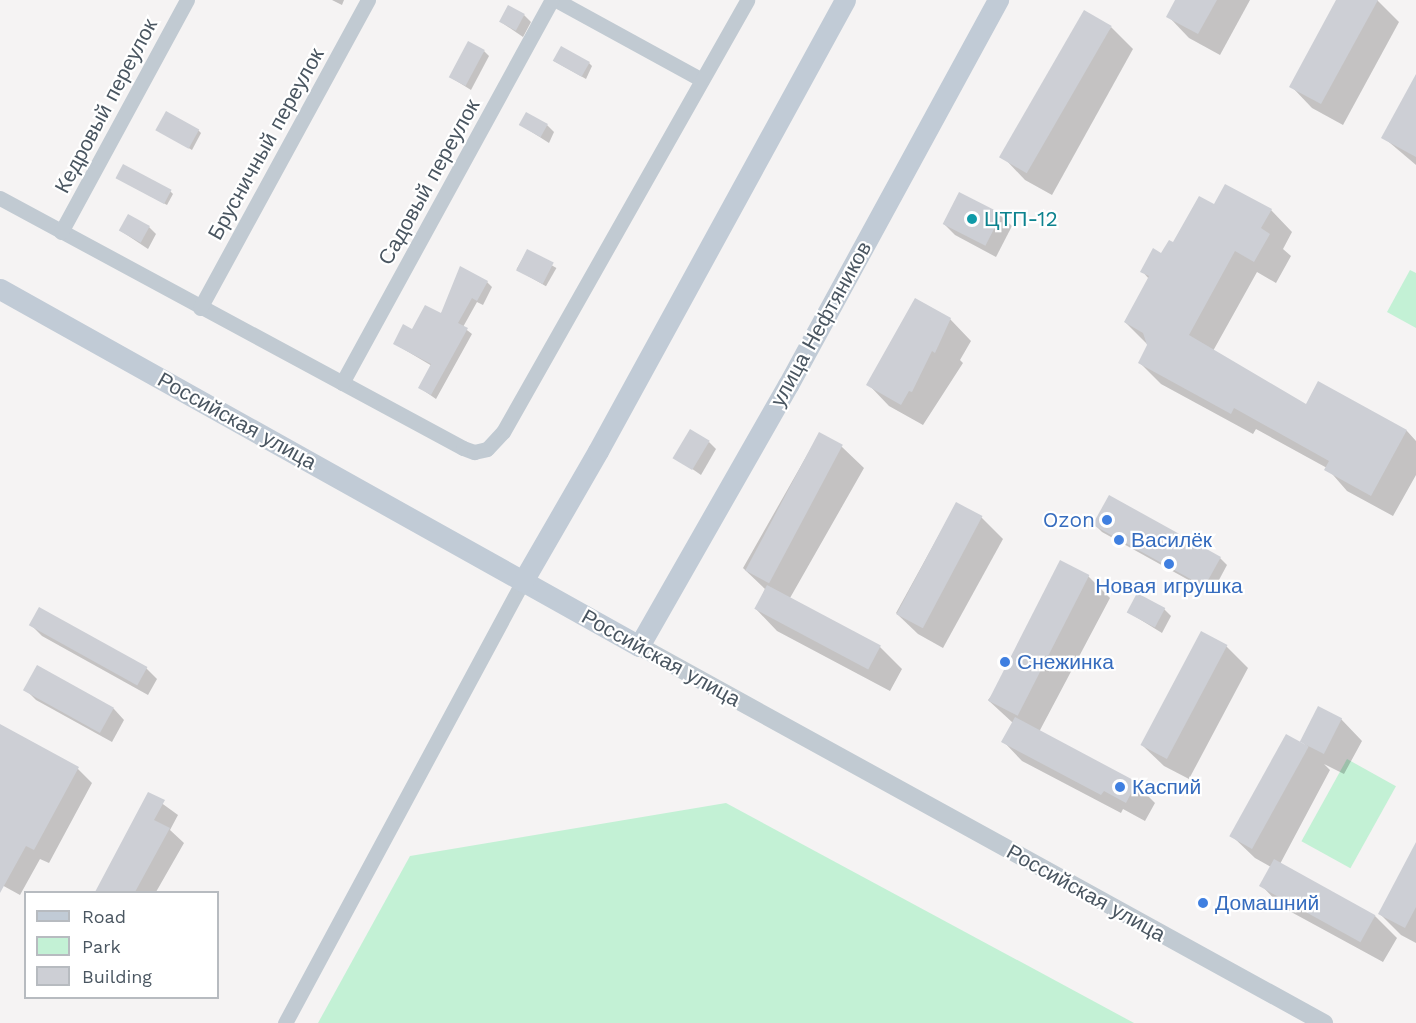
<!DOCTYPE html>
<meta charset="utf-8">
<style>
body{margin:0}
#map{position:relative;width:1416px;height:1023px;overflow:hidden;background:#f5f3f3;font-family:"Work Sans",sans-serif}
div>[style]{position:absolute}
.green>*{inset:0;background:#c3f1d5;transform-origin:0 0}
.shadow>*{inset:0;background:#0003;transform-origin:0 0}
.building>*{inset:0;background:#cdcfd5;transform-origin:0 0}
.minor>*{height:15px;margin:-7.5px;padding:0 7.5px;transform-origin:7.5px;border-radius:7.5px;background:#c1cad2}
.tertiary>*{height:18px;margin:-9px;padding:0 9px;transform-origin:9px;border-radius:9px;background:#c1cad2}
.secondary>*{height:21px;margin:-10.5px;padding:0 10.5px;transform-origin:10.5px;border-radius:10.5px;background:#c1cbd6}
.dots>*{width:16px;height:16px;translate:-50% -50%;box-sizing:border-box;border:3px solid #fff;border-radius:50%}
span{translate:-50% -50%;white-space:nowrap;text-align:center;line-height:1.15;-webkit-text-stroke:4.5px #fff;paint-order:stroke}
.street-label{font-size:21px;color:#4a5661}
.culture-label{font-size:21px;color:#0d838f}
.left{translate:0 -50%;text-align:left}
.shop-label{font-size:21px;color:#366cbe}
.right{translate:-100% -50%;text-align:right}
.legend{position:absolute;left:24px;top:891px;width:195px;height:108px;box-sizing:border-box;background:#fff;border:2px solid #b7bbc0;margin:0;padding:8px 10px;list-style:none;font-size:18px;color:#4a5661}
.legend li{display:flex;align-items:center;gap:12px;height:30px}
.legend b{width:30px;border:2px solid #b7bbc0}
</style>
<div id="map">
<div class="green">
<div style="clip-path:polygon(1410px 270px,1416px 273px,1416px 328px,1387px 312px)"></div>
<div style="left:1347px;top:759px;width:56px;height:94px;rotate:29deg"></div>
<div style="clip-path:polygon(726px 803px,1134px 1023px,318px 1023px,410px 856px)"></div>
</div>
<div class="shadow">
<div style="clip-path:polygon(332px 0,344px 0,342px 5px)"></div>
<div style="clip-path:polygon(1177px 0,1250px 0,1220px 55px,1189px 38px,1168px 16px)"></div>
<div style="clip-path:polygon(1338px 0,1377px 0,1399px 22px,1343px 125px,1312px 108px,1291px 86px)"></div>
<div style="clip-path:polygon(524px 15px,531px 22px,523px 37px,501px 22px)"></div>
<div style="clip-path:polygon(1111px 27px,1133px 49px,1052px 195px,1025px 180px,1004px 158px)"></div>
<div style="clip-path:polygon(484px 51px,489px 56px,471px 90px,450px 77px)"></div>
<div style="clip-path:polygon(554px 61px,589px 63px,592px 66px,586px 79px)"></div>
<div style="clip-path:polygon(1416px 77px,1416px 165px,1383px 137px)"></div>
<div style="clip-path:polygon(521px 125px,547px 125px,554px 132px,549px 143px)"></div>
<div style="clip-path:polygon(158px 130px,198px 130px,201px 133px,192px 150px)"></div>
<div style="clip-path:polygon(117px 178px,170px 191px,173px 194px,167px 205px)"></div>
<div style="clip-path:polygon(960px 194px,1001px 216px,1012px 226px,996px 257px,955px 235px,944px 224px)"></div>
<div style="clip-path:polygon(1215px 206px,1271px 210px,1292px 232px,1283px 249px,1291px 256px,1276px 283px,1257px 272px,1213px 351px,1307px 406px,1319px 383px,1407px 431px,1416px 441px,1416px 475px,1393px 516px,1347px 491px,1327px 468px,1256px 429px,1253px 434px,1161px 384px,1140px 363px,1149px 346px,1125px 322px,1149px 279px,1142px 271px)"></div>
<div style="clip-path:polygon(149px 227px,156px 234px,148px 249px,121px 231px)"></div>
<div style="left:527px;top:251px;width:34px;height:21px;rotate:30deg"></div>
<div style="clip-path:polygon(487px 282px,492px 287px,483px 305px,477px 302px,463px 327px,472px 334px,436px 399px,420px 388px,432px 366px,395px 344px)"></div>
<div style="clip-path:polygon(950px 319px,971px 341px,960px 360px,963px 363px,923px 425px,889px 406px,868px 384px)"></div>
<div style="clip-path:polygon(819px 434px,842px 447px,864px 468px,790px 598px,880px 647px,902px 669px,890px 691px,777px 631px,756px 609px,765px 589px,743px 568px)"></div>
<div style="clip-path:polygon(709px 442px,716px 449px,701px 475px,675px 457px)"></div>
<div style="clip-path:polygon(1110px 497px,1220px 558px,1227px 565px,1212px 593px,1102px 532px,1095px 525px)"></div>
<div style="clip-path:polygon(956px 504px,981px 517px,1003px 539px,943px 648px,918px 634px,896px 613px)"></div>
<div style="clip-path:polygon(1088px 576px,1110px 598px,1039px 732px,1136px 784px,1155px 803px,1145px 821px,1123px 809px,1121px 813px,1022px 761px,1003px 741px,1013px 723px,988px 700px)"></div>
<div style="clip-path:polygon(1164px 609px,1171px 616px,1162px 633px,1128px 612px)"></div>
<div style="clip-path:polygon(31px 625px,146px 668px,157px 679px,148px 695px,42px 636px)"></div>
<div style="clip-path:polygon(1226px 646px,1248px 668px,1189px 779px,1164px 766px,1142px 745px)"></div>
<div style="clip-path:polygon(38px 667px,114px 709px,124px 720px,112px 742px,36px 700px,25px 689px)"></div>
<div style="clip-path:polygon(1341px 719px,1362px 741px,1344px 774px,1324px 764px,1330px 770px,1280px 864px,1375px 916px,1397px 938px,1383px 962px,1282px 907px,1261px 885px,1271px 867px,1255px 858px,1233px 837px,1308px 747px,1301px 741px)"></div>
<div style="clip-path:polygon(0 726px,78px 769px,92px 783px,49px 863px,40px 859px,20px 895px,0 884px)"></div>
<div style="clip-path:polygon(149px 794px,178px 815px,170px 830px,184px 843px,156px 892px,97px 892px)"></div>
<div style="clip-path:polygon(1416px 845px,1416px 943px,1401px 935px,1380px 914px)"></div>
</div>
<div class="building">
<div style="clip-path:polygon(1175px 0,1217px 0,1198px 34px,1166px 17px)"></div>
<div style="clip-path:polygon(1336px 0,1378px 0,1321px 104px,1289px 87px)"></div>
<div style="left:508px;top:5px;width:19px;height:19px;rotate:28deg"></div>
<div style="left:1084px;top:10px;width:32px;height:170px;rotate:30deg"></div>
<div style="left:468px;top:41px;width:19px;height:41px;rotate:28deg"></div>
<div style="left:561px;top:46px;width:33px;height:17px;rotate:29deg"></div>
<div style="clip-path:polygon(1416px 74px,1416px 157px,1381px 138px)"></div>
<div style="left:166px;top:111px;width:38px;height:22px;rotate:29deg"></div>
<div style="left:526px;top:112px;width:25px;height:15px;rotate:29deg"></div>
<div style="left:123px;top:164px;width:55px;height:16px;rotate:28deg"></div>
<div style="clip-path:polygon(1225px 184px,1272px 209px,1261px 228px,1270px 234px,1254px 262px,1235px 251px,1189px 335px,1306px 404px,1318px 381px,1407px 430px,1371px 496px,1324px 470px,1329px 461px,1234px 408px,1231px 414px,1138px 363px,1147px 345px,1143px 333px,1124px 322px,1149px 276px,1140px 272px,1153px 248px,1161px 253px,1169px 240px,1173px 242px,1199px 196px,1214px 204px)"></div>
<div style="left:959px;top:192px;width:48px;height:36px;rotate:27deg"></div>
<div style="left:128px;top:214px;width:25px;height:19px;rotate:29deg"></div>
<div style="left:527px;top:249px;width:30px;height:24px;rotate:27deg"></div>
<div style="clip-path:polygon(460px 266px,488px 281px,477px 301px,472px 298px,458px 323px,468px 328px,431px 395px,418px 388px,431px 364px,393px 344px,403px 324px,412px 329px,425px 305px,441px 313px)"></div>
<div style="clip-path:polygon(915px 298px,951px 318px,935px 353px,932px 351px,912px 392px,909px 391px,901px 405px,866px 385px)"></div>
<div style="left:690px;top:429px;width:23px;height:34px;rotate:31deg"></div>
<div style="left:819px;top:432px;width:27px;height:157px;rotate:28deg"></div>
<div style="left:1109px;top:495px;width:128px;height:34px;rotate:29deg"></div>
<div style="left:956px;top:502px;width:30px;height:127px;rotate:28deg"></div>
<div style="left:1060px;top:560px;width:33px;height:158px;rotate:27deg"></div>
<div style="left:767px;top:585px;width:129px;height:27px;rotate:28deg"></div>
<div style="left:1137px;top:593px;width:32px;height:22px;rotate:28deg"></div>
<div style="left:39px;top:607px;width:124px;height:21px;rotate:29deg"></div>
<div style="left:1201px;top:631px;width:30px;height:129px;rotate:28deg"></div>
<div style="left:37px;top:665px;width:88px;height:29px;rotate:29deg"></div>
<div style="left:1318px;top:706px;width:27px;height:40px;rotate:27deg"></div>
<div style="clip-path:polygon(1015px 717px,1137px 782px,1126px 803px,1104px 791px,1101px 795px,1001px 742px)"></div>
<div style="clip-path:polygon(0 724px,79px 767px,34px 850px,26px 846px,0 893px)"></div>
<div style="left:1286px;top:734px;width:26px;height:117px;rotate:29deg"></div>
<div style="clip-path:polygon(148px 792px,165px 800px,154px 820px,170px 828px,135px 892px,95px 892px)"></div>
<div style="clip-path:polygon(1416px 842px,1416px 907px,1405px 928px,1378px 914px)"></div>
<div style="left:1274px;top:859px;width:116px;height:31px;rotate:29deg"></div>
</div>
<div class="minor">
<div style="left:556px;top:0;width:166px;rotate:28.7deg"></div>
<div style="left:0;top:198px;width:526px;rotate:28.37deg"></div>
<div style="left:463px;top:448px;width:12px;rotate:20deg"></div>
<div style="left:474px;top:452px;width:13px;rotate:-13deg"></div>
<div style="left:487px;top:449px;width:23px;rotate:-47deg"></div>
<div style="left:503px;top:432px;width:496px;rotate:-60.5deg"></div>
<div style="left:61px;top:232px;width:264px;rotate:-61.5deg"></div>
<div style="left:200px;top:308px;width:351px;rotate:-61.4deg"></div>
<div style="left:342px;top:383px;width:437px;rotate:-61.3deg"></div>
<div style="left:285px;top:1023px;width:502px;rotate:-61.7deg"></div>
</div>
<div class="tertiary">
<div style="left:639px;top:646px;width:782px;rotate:28.83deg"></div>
</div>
<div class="secondary">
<div style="left:0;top:289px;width:732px;rotate:29.19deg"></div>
<div style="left:639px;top:646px;width:301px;rotate:-60.3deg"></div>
<div style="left:788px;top:385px;width:439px;rotate:-61.4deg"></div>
<div style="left:523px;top:581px;width:150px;rotate:-60deg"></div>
<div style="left:598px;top:451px;width:514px;rotate:-61.29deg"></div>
</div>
<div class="dots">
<div style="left:972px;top:219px;background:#0f9aa8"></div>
<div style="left:1107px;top:520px;background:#3f7fe0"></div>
<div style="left:1119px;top:540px;background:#3f7fe0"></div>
<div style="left:1169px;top:564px;background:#3f7fe0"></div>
<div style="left:1005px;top:662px;background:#3f7fe0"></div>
<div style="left:1120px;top:787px;background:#3f7fe0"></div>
<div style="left:1203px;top:903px;background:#3f7fe0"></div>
</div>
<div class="street-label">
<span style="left:106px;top:106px;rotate:-62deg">Кедровый переулок</span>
<span style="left:266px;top:144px;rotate:-61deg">Брусничный переулок</span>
<span style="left:429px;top:182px;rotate:-61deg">Садовый переулок</span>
<span style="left:821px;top:324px;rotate:-61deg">улица Нефтяников</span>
<span style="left:237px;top:421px;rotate:29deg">Российская улица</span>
<span style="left:661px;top:658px;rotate:29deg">Российская улица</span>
<span style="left:1086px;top:893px;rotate:29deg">Российская улица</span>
</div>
<div class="culture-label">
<span class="left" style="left:984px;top:219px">ЦТП-12</span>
</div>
<div class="shop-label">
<span class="right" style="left:1095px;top:520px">Ozon</span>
<span class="left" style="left:1131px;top:540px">Василёк</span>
<span style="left:1169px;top:586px">Новая игрушка</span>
<span class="left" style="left:1017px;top:662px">Снежинка</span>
<span class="left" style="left:1132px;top:787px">Каспий</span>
<span class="left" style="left:1215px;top:903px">Домашний</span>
</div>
<ul class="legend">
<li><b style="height:8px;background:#c1cbd6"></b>Road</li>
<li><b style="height:16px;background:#c3f1d5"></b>Park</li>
<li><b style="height:16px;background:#cdcfd5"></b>Building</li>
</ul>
</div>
